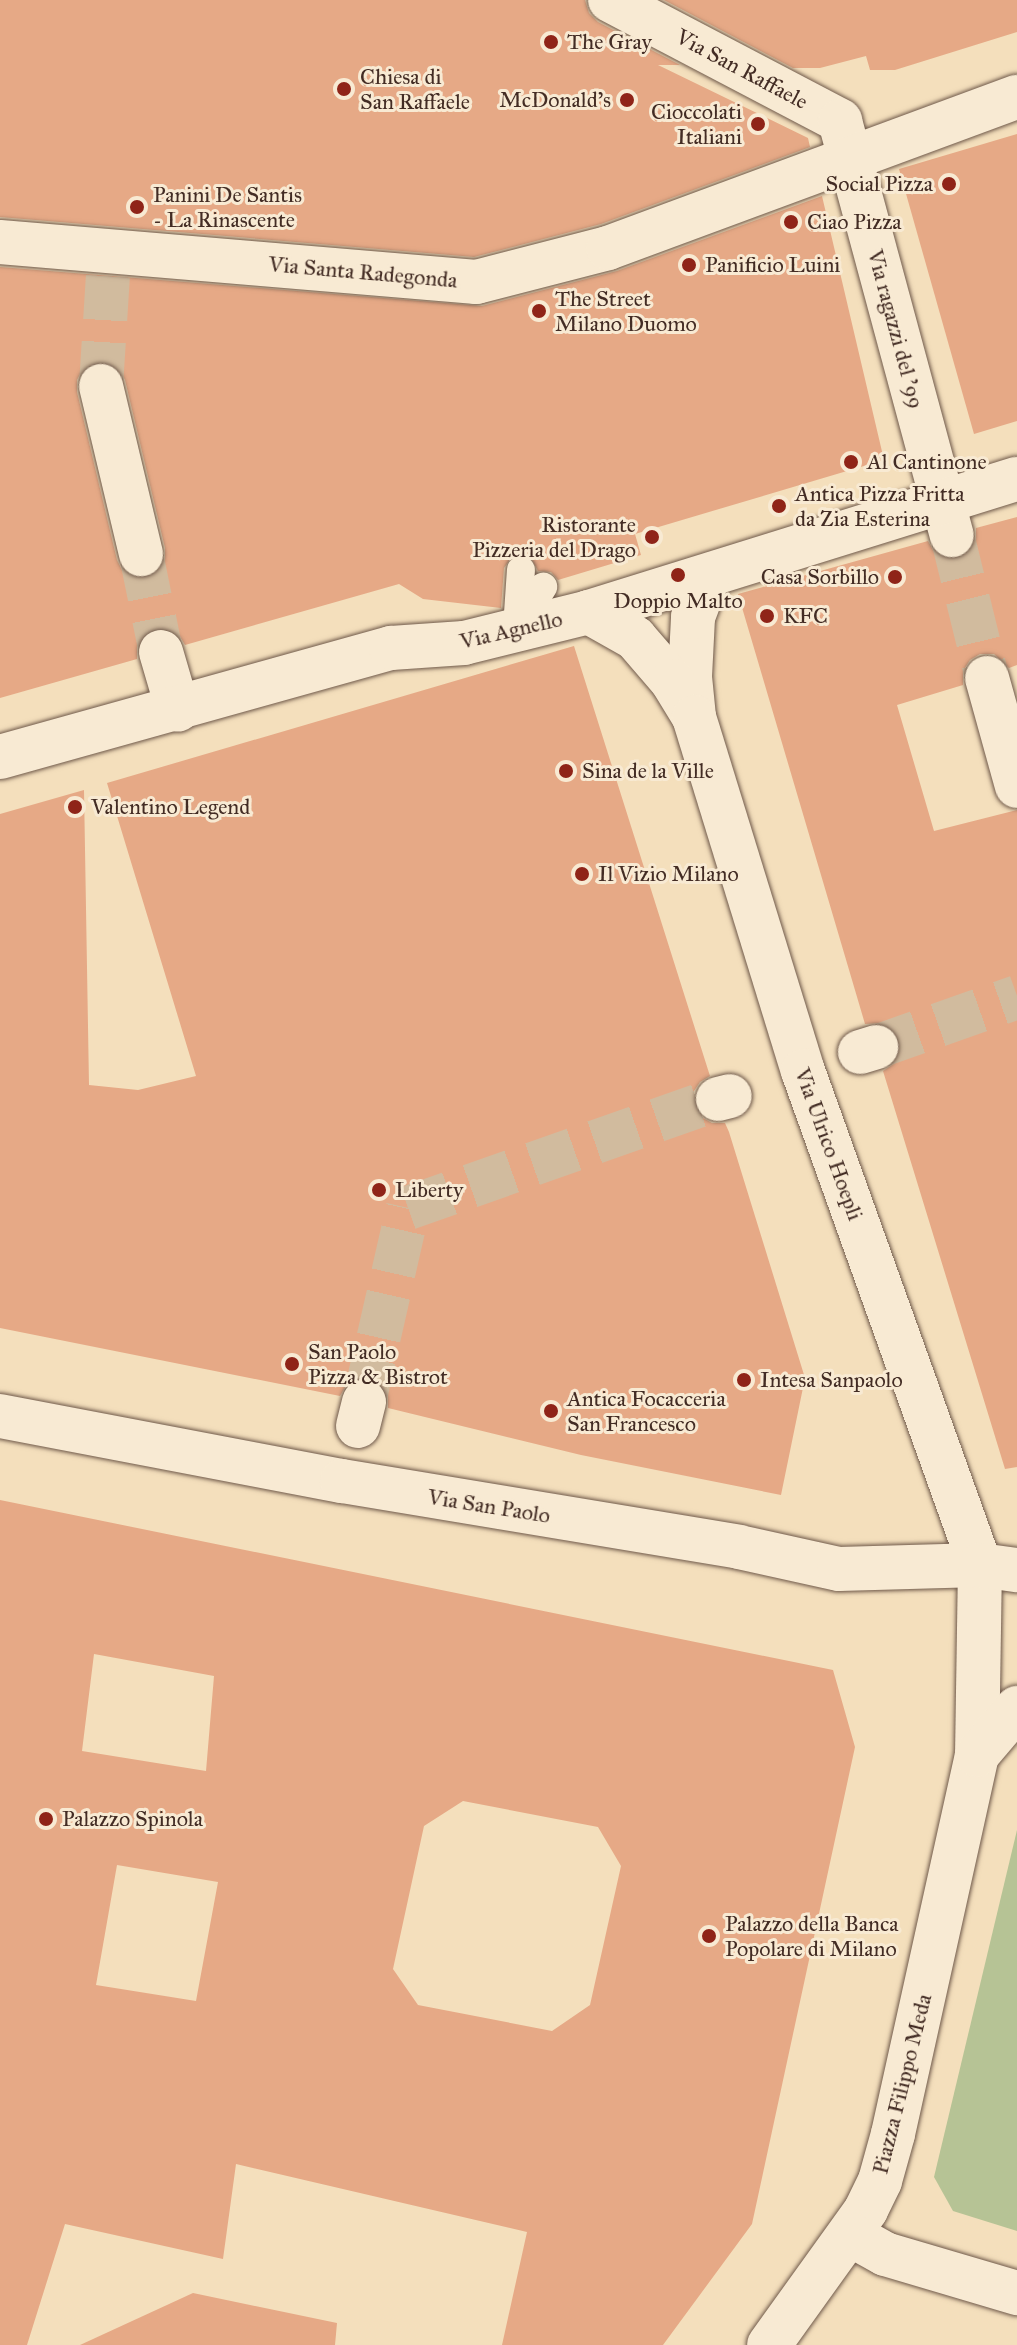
<!DOCTYPE html>
<style>
body{margin:0}
#map{position:relative;width:1017px;height:2345px;overflow:hidden;background:#f4dfbc;font-family:"IM FELL Great Primer",serif}
div>[style]{position:absolute}
.green>*{inset:0;background:#b6c395}
.building>*{inset:0;background:#e6a986}
.pedestrian-tunnel>*{height:44px;margin-top:-22px;transform-origin:0;background:repeating-linear-gradient(90deg,#d1bb9e 0 44px,transparent 0 66px)}
.roads{filter:drop-shadow(0 0 2px #6f594a) drop-shadow(0 0 2px #6f594a)}
.service>*{height:28px;margin:-14px;padding:0 14px;transform-origin:14px;border-radius:14px;background:#f8ead3}
.pedestrian>*{height:44px;margin:-22px;padding:0 22px;transform-origin:22px;border-radius:22px;background:#f8ead3}
.minor>*{height:44px;margin:-22px;padding:0 22px;transform-origin:22px;border-radius:22px;background:#f8ead3}
.dots>*{width:22px;height:22px;translate:-50% -50%;box-sizing:border-box;border:4px solid #f8ead3;border-radius:50%}
span{translate:-50% -50%;white-space:nowrap;text-align:center;line-height:1.15;-webkit-text-stroke:6px #f8ead3;paint-order:stroke}
.poi-label{font-size:22px;color:#432c24}
.left{translate:0 -50%;text-align:left}
.right{translate:-100% -50%;text-align:right}
.street-label{font-size:22px;color:#432c24}
</style>
<div id="map">
<div class="green">
<div style="clip-path:polygon(1017px 1830px,1017px 2231px,953px 2211px,934px 2177px)"></div>
</div>
<div class="building">
<div style="clip-path:polygon(0 0,585px 0,589px 13px,598px 22px,680px 65px,658px 65px,808px 138px,810px 147px,601px 224px,474px 257px,0 217px)"></div>
<div style="clip-path:polygon(664px 0,1017px 0,1017px 32px,895px 70px,870px 70px,866px 56px,820px 68px,793px 68px)"></div>
<div style="clip-path:polygon(1017px 134px,1017px 421px,974px 434px,899px 169px)"></div>
<div style="clip-path:polygon(evenodd,822px 196px,884px 460px,635px 534px,641px 555px,558px 580px,551px 572px,538px 571px,530px 556px,514px 554px,504px 568px,501px 608px,423px 599px,399px 584px,185px 645px,178px 633px,166px 628px,155px 628px,142px 635px,137px 647px,137px 659px,0 698px,0 267px,482px 306px,617px 271px,822px 196px,96px 362px,109px 362px,119px 368px,125px 380px,165px 548px,165px 560px,159px 572px,146px 578px,133px 578px,123px 572px,117px 560px,77px 392px,77px 380px,83px 368px,96px 362px)"></div>
<div style="clip-path:polygon(1017px 517px,1017px 665px,1009px 668px,994px 654px,980px 654px,970px 660px,963px 671px,963px 685px,897px 705px,934px 831px,1017px 810px,1017px 1467px,1005px 1469px,883px 1071px,895px 1063px,900px 1052px,900px 1040px,893px 1029px,882px 1023px,865px 1024px,738px 594px,928px 541px,934px 552px,945px 559px,959px 559px,970px 552px,976px 542px,976px 528px)"></div>
<div style="clip-path:polygon(574px 646px,710px 1076px,700px 1082px,694px 1091px,694px 1106px,701px 1117px,712px 1123px,725px 1123px,729px 1132px,805px 1378px,781px 1495px,581px 1455px,388px 1408px,388px 1396px,382px 1385px,369px 1378px,358px 1378px,347px 1384px,340px 1396px,0 1328px,0 814px,84px 790px,89px 1085px,138px 1090px,196px 1076px,107px 783px)"></div>
<div style="clip-path:polygon(evenodd,0 1500px,833px 1670px,855px 1747px,752px 2224px,663px 2345px,502px 2345px,527px 2232px,236px 2164px,223px 2259px,65px 2224px,27px 2345px,0 2345px,0 1500px,94px 1654px,214px 1676px,206px 1771px,82px 1751px,94px 1654px,0 1500px,463px 1801px,598px 1827px,621px 1866px,590px 2005px,552px 2031px,418px 2005px,393px 1969px,424px 1826px,463px 1801px,0 1500px,117px 1865px,218px 1882px,196px 2001px,96px 1985px,117px 1865px)"></div>
<div style="clip-path:polygon(193px 2293px,337px 2323px,335px 2345px,80px 2345px)"></div>
</div>
<div class="pedestrian-tunnel">
<div style="left:101px;top:386px;width:110px;rotate:-86.4deg"></div>
<div style="left:952px;top:535px;width:147px;rotate:76.2deg"></div>
<div style="left:141px;top:554px;width:100px;rotate:78.5deg"></div>
<div style="left:876px;top:1047px;width:150px;rotate:-19.5deg"></div>
<div style="left:364px;top:1402px;width:199px;rotate:-77.2deg"></div>
<div style="left:408px;top:1208px;width:329px;rotate:-19.4deg"></div>
</div>
<div class="roads">
<div class="service">
<div style="left:520px;top:624px;width:44px;rotate:-58.1deg"></div>
<div style="left:517px;top:628px;width:58px;rotate:-86.1deg"></div>
</div>
<div class="pedestrian">
<div style="left:610px;top:0;width:260px;rotate:27.7deg"></div>
<div style="left:840px;top:121px;width:429px;rotate:74.9deg"></div>
<div style="left:0;top:242px;width:478px;rotate:4.8deg"></div>
<div style="left:476px;top:282px;width:136px;rotate:-14.4deg"></div>
<div style="left:608px;top:248px;width:436px;rotate:-20.3deg"></div>
<div style="left:101px;top:386px;width:173px;rotate:76.6deg"></div>
<div style="left:589px;top:612px;width:448px;rotate:-17.3deg"></div>
<div style="left:161px;top:652px;width:60px;rotate:73.7deg"></div>
<div style="left:987px;top:678px;width:112px;rotate:74.5deg"></div>
<div style="left:694px;top:717px;width:40px;rotate:-95.7deg"></div>
<div style="left:690px;top:677px;width:60px;rotate:-87.1deg"></div>
<div style="left:693px;top:617px;width:43px;rotate:-69.4deg"></div>
<div style="left:860px;top:1052px;width:17px;rotate:-17deg"></div>
<div style="left:718px;top:1099px;width:12px;rotate:-14deg"></div>
<div style="left:358px;top:1426px;width:25px;rotate:-76deg"></div>
</div>
<div class="minor">
<div style="left:0;top:757px;width:406px;rotate:-15.6deg"></div>
<div style="left:391px;top:648px;width:73px;rotate:-3.9deg"></div>
<div style="left:464px;top:643px;width:129px;rotate:-13.9deg"></div>
<div style="left:589px;top:612px;width:53px;rotate:29.5deg"></div>
<div style="left:635px;top:638px;width:57px;rotate:49.3deg"></div>
<div style="left:672px;top:681px;width:42px;rotate:58.6deg"></div>
<div style="left:694px;top:717px;width:370px;rotate:72.9deg"></div>
<div style="left:803px;top:1071px;width:525px;rotate:70.29deg"></div>
<div style="left:980px;top:1565px;width:190px;rotate:90.9deg"></div>
<div style="left:977px;top:1755px;width:388px;rotate:102.5deg"></div>
<div style="left:893px;top:2134px;width:49px;rotate:105.5deg"></div>
<div style="left:880px;top:2181px;width:32px;rotate:116deg"></div>
<div style="left:866px;top:2210px;width:166px;rotate:125.7deg"></div>
<div style="left:0;top:1416px;width:348px;rotate:10.8deg"></div>
<div style="left:342px;top:1481px;width:402px;rotate:9.4deg"></div>
<div style="left:739px;top:1547px;width:102px;rotate:12.4deg"></div>
<div style="left:839px;top:1569px;width:141px;rotate:-1.6deg"></div>
<div style="left:980px;top:1565px;width:37px;rotate:8deg"></div>
<div style="left:977px;top:1755px;width:62px;rotate:-49.6deg"></div>
<div style="left:851px;top:2235px;width:39px;rotate:29deg"></div>
<div style="left:885px;top:2254px;width:138px;rotate:16.5deg"></div>
</div>
</div>
<div class="dots">
<div style="left:551px;top:42px;background:#8f2418"></div>
<div style="left:344px;top:89px;background:#8f2418"></div>
<div style="left:627px;top:100px;background:#8f2418"></div>
<div style="left:758px;top:124px;background:#8f2418"></div>
<div style="left:949px;top:184px;background:#8f2418"></div>
<div style="left:137px;top:207px;background:#8f2418"></div>
<div style="left:791px;top:222px;background:#8f2418"></div>
<div style="left:689px;top:265px;background:#8f2418"></div>
<div style="left:539px;top:311px;background:#8f2418"></div>
<div style="left:851px;top:462px;background:#8f2418"></div>
<div style="left:779px;top:506px;background:#8f2418"></div>
<div style="left:652px;top:537px;background:#8f2418"></div>
<div style="left:678px;top:575px;background:#8f2418"></div>
<div style="left:895px;top:577px;background:#8f2418"></div>
<div style="left:767px;top:616px;background:#8f2418"></div>
<div style="left:566px;top:771px;background:#8f2418"></div>
<div style="left:75px;top:807px;background:#8f2418"></div>
<div style="left:582px;top:874px;background:#8f2418"></div>
<div style="left:379px;top:1190px;background:#8f2418"></div>
<div style="left:292px;top:1364px;background:#8f2418"></div>
<div style="left:744px;top:1380px;background:#8f2418"></div>
<div style="left:551px;top:1411px;background:#8f2418"></div>
<div style="left:46px;top:1819px;background:#8f2418"></div>
<div style="left:709px;top:1936px;background:#8f2418"></div>
</div>
<div class="poi-label">
<span class="left" style="left:567px;top:42px">The Gray</span>
<span class="left" style="left:360px;top:89px">Chiesa di<br>San Raffaele</span>
<span class="right" style="left:611px;top:100px">McDonald's</span>
<span class="right" style="left:742px;top:124px">Cioccolati<br>Italiani</span>
<span class="right" style="left:933px;top:184px">Social Pizza</span>
<span class="left" style="left:153px;top:207px">Panini De Santis<br>- La Rinascente</span>
<span class="left" style="left:807px;top:222px">Ciao Pizza</span>
<span class="left" style="left:705px;top:265px">Panificio Luini</span>
<span class="left" style="left:555px;top:311px">The Street<br>Milano Duomo</span>
<span class="left" style="left:867px;top:462px">Al Cantinone</span>
<span class="left" style="left:795px;top:506px">Antica Pizza Fritta<br>da Zia Esterina</span>
<span class="right" style="left:636px;top:537px">Ristorante<br>Pizzeria del Drago</span>
<span class="right" style="left:879px;top:577px">Casa Sorbillo</span>
<span style="left:678px;top:601px">Doppio Malto</span>
<span class="left" style="left:783px;top:616px">KFC</span>
<span class="left" style="left:582px;top:771px">Sina de la Ville</span>
<span class="left" style="left:91px;top:807px">Valentino Legend</span>
<span class="left" style="left:598px;top:874px">Il Vizio Milano</span>
<span class="left" style="left:395px;top:1190px">Liberty</span>
<span class="left" style="left:308px;top:1364px">San Paolo<br>Pizza &amp; Bistrot</span>
<span class="left" style="left:760px;top:1380px">Intesa Sanpaolo</span>
<span class="left" style="left:567px;top:1411px">Antica Focacceria<br>San Francesco</span>
<span class="left" style="left:62px;top:1819px">Palazzo Spinola</span>
<span class="left" style="left:725px;top:1936px">Palazzo della Banca<br>Popolare di Milano</span>
</div>
<div class="street-label">
<span style="left:742px;top:69px;rotate:28deg">Via San Raffaele</span>
<span style="left:363px;top:272px;rotate:5deg">Via Santa Radegonda</span>
<span style="left:896px;top:329px;rotate:75deg">Via ragazzi del '99</span>
<span style="left:511px;top:630px;rotate:-13deg">Via Agnello</span>
<span style="left:829px;top:1144px;rotate:70deg">Via Ulrico Hoepli</span>
<span style="left:489px;top:1506px;rotate:9deg">Via San Paolo</span>
<span style="left:902px;top:2084px;rotate:-76deg">Piazza Filippo Meda</span>
</div>
</div>
